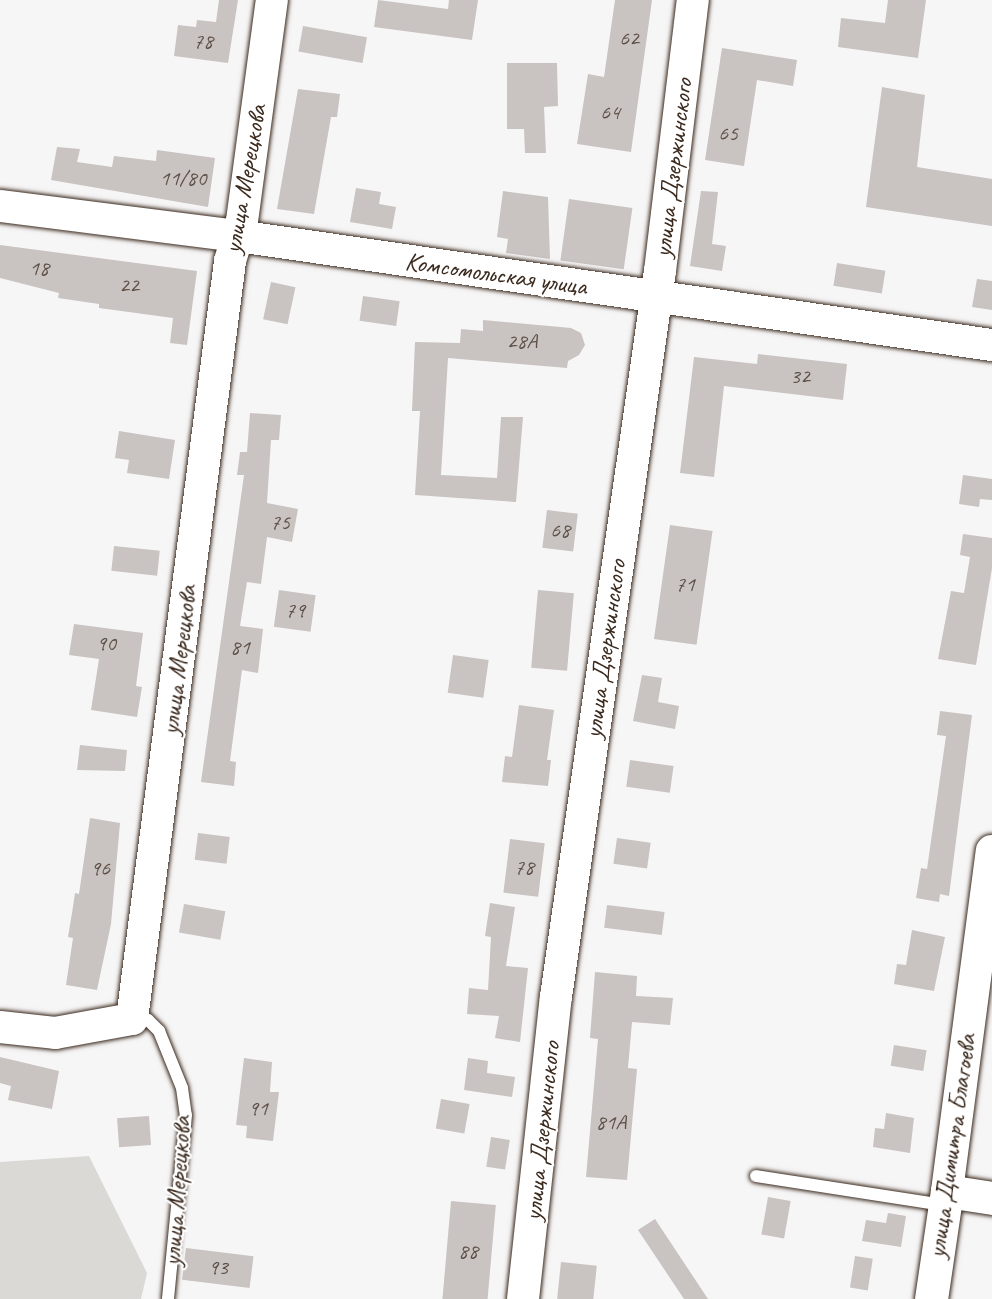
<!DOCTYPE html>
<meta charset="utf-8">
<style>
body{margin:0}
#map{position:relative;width:992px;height:1299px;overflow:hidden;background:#f7f6f6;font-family:Caveat,sans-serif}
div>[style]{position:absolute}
.green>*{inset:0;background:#dbd9d6}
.building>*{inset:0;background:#c9c3c1;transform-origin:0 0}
.roads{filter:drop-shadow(0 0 2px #3b2a1e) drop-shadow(0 0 2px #3b2a1e)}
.service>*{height:12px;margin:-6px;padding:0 6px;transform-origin:6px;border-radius:6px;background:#fff}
.tertiary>*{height:32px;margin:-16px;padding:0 16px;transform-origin:16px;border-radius:16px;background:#fff}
.secondary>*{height:33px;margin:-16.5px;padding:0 16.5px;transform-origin:16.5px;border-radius:16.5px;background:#fff}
span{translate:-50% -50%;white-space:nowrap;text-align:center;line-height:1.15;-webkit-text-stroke:4.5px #fff;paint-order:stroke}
.number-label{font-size:22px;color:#5e5047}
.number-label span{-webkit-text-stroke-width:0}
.street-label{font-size:26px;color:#3b2a1e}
</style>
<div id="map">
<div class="green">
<div style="clip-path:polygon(89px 1156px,147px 1273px,141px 1299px,0 1299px,0 1162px)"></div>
</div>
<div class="building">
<div style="clip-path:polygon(219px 0,238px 0,228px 63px,174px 56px,178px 25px,196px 27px,197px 20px,216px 22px)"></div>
<div style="clip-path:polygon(378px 0,448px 9px,449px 0,478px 0,472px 40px,374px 27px)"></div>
<div style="clip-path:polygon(615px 0,652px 0,631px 152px,577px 144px,588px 74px,604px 77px)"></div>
<div style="clip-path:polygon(888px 0,926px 0,918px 58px,838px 47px,841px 18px,885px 23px)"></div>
<div style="left:303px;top:26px;width:65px;height:26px;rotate:10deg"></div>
<div style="clip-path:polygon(722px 48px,797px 60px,793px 86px,757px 80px,744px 166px,705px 160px)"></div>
<div style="clip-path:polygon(507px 63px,557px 63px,558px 106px,544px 107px,546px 153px,525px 153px,524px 129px,507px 129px)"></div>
<div style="clip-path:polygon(882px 87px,925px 95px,917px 167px,992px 179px,992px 226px,866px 207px)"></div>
<div style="clip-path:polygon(298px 89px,340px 94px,337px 117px,331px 117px,314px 214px,277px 209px)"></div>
<div style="clip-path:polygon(57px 147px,80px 149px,77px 162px,112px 167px,114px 156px,156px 161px,157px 150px,215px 158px,208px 207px,51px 180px)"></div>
<div style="clip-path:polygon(356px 188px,381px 192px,379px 204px,396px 207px,392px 229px,350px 222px)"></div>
<div style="clip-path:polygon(503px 191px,548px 197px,550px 259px,506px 253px,508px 239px,497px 237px)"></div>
<div style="clip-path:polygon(701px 191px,718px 192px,712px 244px,726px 246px,722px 271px,690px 266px)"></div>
<div style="left:569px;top:199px;width:64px;height:62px;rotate:8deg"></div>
<div style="clip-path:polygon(0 245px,197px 271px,187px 345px,170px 343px,173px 318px,99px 308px,99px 304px,58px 298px,59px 293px,0 278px)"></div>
<div style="left:837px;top:263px;width:49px;height:23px;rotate:9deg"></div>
<div style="clip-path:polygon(977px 279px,992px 281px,992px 310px,972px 307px)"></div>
<div style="left:271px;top:282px;width:25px;height:38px;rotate:12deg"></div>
<div style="left:363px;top:296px;width:37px;height:25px;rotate:8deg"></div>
<div style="clip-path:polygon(483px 320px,571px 328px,581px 333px,585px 345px,579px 355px,568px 361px,567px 368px,448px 358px,441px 475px,497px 478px,501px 417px,523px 417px,516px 502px,415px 495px,420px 411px,412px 411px,415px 342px,460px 343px,461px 329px,483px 331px)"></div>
<div style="clip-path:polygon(758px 354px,847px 364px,843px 400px,724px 386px,714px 477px,680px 473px,694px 357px,757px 364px)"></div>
<div style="clip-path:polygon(250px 413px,281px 415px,279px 440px,271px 440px,267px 503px,298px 509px,292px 542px,267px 537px,261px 584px,247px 582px,240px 626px,263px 629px,258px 673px,242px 670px,230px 761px,236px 762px,234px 786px,201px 782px,244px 475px,237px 475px,240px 452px,247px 452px)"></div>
<div style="clip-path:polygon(119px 431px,175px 440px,169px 479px,127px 473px,129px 460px,115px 458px)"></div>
<div style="clip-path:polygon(963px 475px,992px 479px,992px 500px,980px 499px,979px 507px,959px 504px)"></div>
<div style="left:547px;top:510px;width:31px;height:38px;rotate:7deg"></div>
<div style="left:670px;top:525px;width:43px;height:115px;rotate:8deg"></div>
<div style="clip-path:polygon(963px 534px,992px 538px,992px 568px,976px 665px,938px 659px,951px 591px,964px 593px,970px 557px,960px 555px)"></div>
<div style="left:114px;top:546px;width:46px;height:25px;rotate:6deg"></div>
<div style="left:279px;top:590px;width:37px;height:37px;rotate:8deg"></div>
<div style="left:538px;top:590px;width:36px;height:78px;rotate:5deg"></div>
<div style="clip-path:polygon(74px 624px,143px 633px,136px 686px,142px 687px,137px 717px,91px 710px,99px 659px,69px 655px)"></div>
<div style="left:453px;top:655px;width:36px;height:38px;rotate:8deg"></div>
<div style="clip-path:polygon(642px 675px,662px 678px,658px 702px,679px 706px,675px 729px,633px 721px)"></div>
<div style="clip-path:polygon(519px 705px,554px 710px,547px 760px,551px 760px,548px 786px,502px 782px,505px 756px,512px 757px)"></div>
<div style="clip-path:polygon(940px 711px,972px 715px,949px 896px,940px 894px,939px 902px,916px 898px,921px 868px,927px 869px,946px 736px,937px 735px)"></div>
<div style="clip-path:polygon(80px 745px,127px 750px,125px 771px,77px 770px)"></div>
<div style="left:630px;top:760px;width:44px;height:27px;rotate:8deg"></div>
<div style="clip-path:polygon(90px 818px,120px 823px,111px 924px,97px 990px,66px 985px,73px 938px,68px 937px,72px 913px,75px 893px,79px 894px)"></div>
<div style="left:198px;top:833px;width:32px;height:27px;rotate:7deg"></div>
<div style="left:617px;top:838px;width:34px;height:26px;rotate:8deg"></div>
<div style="left:510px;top:839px;width:35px;height:54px;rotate:7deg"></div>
<div style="clip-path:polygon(490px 903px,515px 907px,506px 966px,528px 968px,520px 1042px,495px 1038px,499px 1016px,467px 1014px,469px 988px,488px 990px,491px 937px,485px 936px)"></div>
<div style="left:184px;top:904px;width:42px;height:29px;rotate:10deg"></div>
<div style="left:607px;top:905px;width:58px;height:23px;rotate:7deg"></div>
<div style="clip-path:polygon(912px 930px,945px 937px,934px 991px,894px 984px,897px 964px,906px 965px)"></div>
<div style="clip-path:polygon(595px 972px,637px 976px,636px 996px,673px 998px,670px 1025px,632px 1022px,628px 1068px,637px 1069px,627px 1180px,586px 1177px,598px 1039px,590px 1038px)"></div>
<div style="left:894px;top:1045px;width:33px;height:21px;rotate:9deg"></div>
<div style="clip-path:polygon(0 1057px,59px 1071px,52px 1109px,8px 1100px,11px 1086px,0 1083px)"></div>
<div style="clip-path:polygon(244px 1058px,272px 1062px,270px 1092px,279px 1092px,273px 1141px,246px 1138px,247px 1126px,236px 1125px)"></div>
<div style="clip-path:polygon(468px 1058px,488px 1061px,487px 1073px,515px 1077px,512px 1097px,464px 1090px)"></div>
<div style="left:441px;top:1099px;width:29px;height:30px;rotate:10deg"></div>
<div style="clip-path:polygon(886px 1113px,914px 1118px,910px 1153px,873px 1147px,875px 1128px,884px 1129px)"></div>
<div style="left:149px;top:1116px;width:29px;height:32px;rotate:86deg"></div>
<div style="left:491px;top:1137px;width:19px;height:30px;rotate:9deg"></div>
<div style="left:768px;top:1197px;width:23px;height:38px;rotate:10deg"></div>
<div style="left:451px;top:1201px;width:45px;height:99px;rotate:5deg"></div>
<div style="clip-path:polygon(888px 1213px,906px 1216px,901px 1247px,862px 1241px,866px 1220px,886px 1223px)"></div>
<div style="clip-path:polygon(655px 1219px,708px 1299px,684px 1299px,638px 1230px)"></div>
<div style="left:186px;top:1248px;width:68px;height:32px;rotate:7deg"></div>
<div style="left:855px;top:1256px;width:18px;height:32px;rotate:9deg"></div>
<div style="left:561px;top:1262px;width:36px;height:37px;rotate:6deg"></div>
</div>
<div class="roads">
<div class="service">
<div style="left:133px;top:1019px;width:15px;rotate:4deg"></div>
<div style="left:148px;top:1020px;width:16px;rotate:45deg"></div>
<div style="left:159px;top:1031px;width:61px;rotate:68deg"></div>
<div style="left:182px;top:1088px;width:27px;rotate:82deg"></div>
<div style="left:186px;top:1115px;width:185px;rotate:95.6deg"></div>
<div style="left:756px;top:1176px;width:190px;rotate:8.8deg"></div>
</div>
<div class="tertiary">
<div style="left:0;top:206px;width:240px;rotate:7.2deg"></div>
<div style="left:238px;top:236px;width:762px;rotate:8.23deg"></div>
<div style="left:0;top:1027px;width:55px;rotate:6.2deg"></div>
<div style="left:55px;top:1033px;width:78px;rotate:-10.3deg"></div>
<div style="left:132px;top:1019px;width:764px;rotate:-82.63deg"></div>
<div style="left:230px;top:261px;width:42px;rotate:-73.3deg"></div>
<div style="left:242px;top:221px;width:223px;rotate:-82.3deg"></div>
<div style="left:947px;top:1191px;width:343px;rotate:-82.5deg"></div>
<div style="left:523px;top:1299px;width:304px;rotate:-83.8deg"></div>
<div style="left:556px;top:997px;width:733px;rotate:-81.85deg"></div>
<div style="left:660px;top:271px;width:273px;rotate:-83.1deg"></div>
</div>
<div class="secondary">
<div style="left:931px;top:1299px;width:109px;rotate:-81.6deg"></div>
<div style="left:947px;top:1191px;width:46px;rotate:8.8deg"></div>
</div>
</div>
<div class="number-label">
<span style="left:629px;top:39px">62</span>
<span style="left:203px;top:42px">78</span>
<span style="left:610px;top:113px">64</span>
<span style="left:728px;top:134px">65</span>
<span style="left:183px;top:179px">11/80</span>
<span style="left:39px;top:269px">18</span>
<span style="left:129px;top:286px">22</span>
<span style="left:522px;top:342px">28А</span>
<span style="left:800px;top:377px">32</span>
<span style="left:280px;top:523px">75</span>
<span style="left:560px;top:531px">68</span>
<span style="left:685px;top:585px">71</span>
<span style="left:295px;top:611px">79</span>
<span style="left:106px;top:644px">90</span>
<span style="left:240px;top:648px">81</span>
<span style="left:524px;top:868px">78</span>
<span style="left:100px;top:869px">96</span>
<span style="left:258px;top:1109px">91</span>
<span style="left:611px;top:1123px">81А</span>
<span style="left:468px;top:1252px">88</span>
<span style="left:218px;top:1268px">93</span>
</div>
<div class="street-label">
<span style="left:673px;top:168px;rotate:-83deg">улица Дзержинского</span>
<span style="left:245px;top:179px;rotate:-80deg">улица Мерецкова</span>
<span style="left:496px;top:274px;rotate:8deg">Комсомольская улица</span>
<span style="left:605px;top:649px;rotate:-82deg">улица Дзержинского</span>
<span style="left:179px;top:660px;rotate:-83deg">улица Мерецкова</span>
<span style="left:542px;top:1131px;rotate:-84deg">улица Дзержинского</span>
<span style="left:952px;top:1146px;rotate:-82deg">улица Димитра Благоева</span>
<span style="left:177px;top:1191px;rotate:-86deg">улица Мерецкова</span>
</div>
</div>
